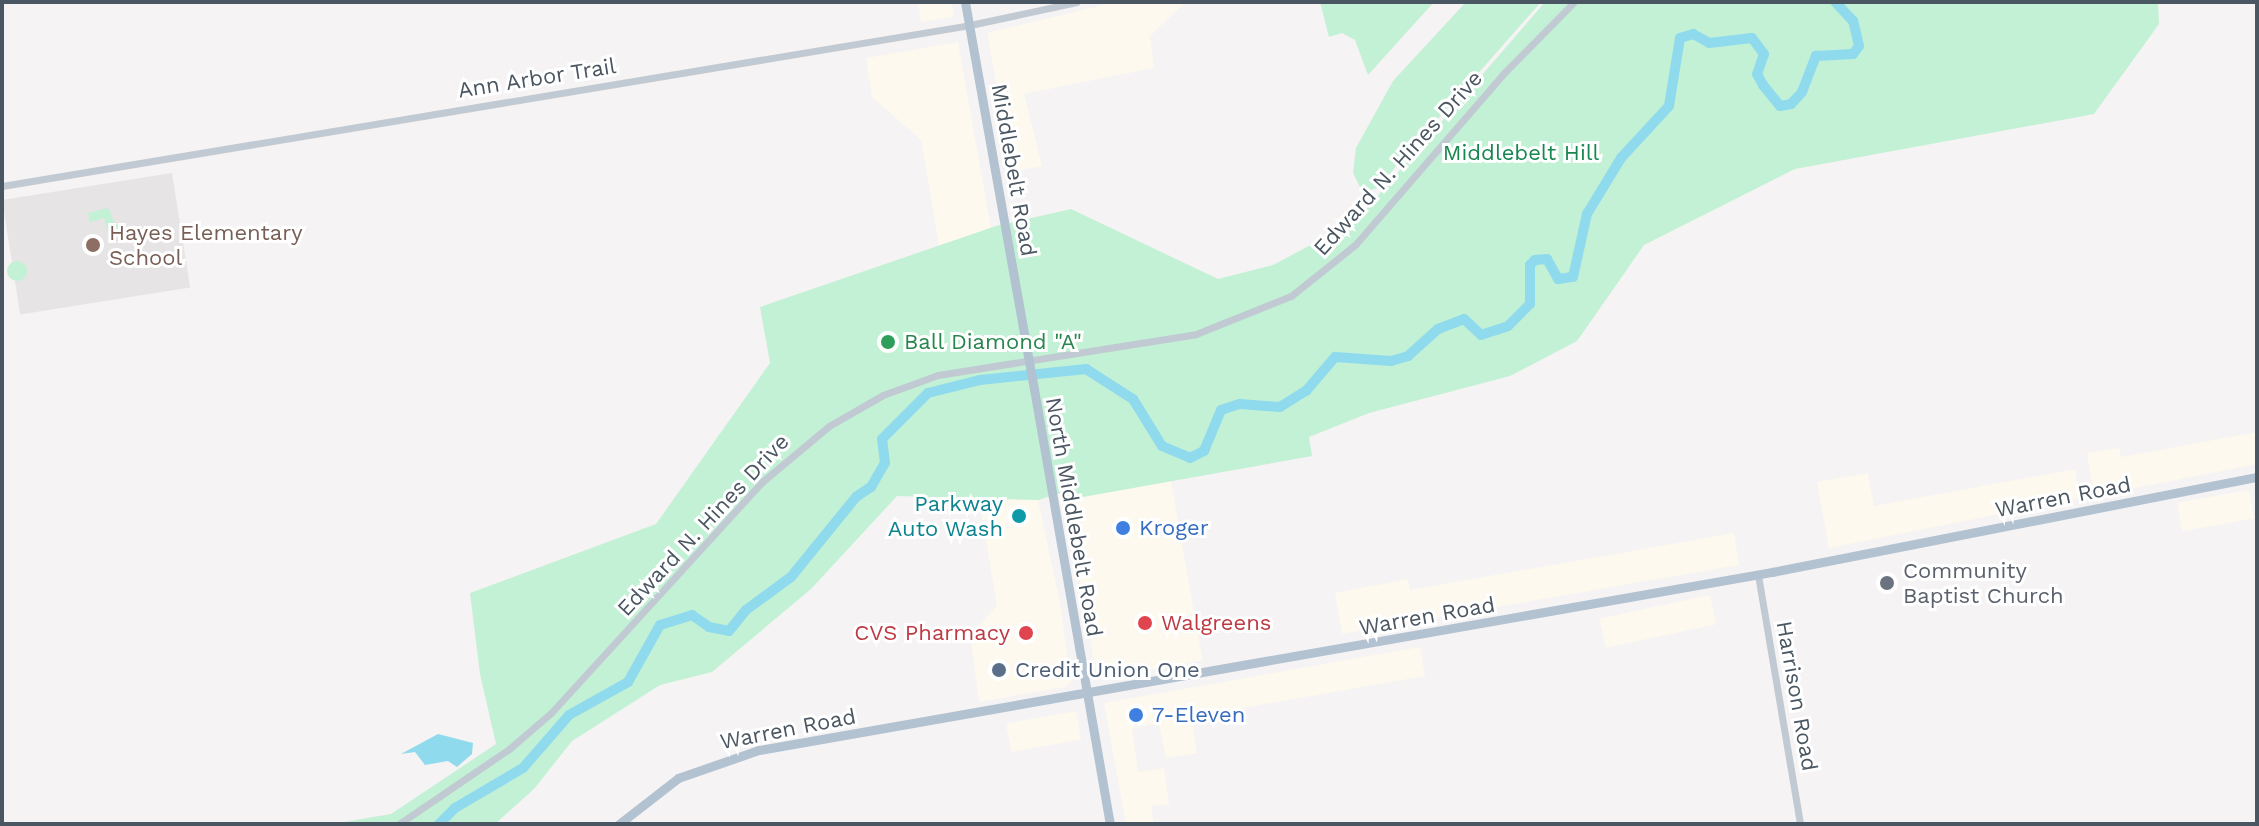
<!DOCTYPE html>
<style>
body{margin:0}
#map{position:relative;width:2259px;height:826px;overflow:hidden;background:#f5f3f3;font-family:"Work Sans",sans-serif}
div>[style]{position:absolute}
.commercial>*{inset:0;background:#fdf9ef;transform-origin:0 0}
.education>*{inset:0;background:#e6e4e5;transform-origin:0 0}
.green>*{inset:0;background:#c3f1d5}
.round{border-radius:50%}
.water>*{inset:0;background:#90daee}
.river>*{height:10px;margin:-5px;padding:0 5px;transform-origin:5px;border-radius:5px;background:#90daee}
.minor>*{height:7px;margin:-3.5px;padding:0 3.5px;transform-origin:3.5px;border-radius:3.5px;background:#c1cad2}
.major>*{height:9px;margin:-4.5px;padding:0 4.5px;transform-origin:4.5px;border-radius:4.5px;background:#b3c2d1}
.major-bridge>*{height:9px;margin:-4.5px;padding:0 4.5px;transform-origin:4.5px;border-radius:4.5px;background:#b3c2d1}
.dots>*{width:22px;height:22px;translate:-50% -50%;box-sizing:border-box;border:4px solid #fff;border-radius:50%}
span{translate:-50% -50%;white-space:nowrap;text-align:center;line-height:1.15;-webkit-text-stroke:6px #fff;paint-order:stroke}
.street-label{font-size:22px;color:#4a5661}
.park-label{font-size:22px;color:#17864f}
.education-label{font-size:22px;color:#785e54}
.left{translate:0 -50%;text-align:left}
.leisure-label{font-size:22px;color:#27864d}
.culture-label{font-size:22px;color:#0d838f}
.right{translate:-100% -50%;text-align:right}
.shop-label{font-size:22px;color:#366cbe}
.worship-label{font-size:22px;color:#5b616d}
.health-label{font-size:22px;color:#be3a42}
.service-label{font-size:22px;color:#4e5e75}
.frame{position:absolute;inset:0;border:4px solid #4a5661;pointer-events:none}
</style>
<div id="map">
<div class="commercial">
<div style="clip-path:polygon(918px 2px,952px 2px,954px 17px,921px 22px)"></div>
<div style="clip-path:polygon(1116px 2px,1186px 2px,1150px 36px,1154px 68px,1024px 94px,1042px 166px,1012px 172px,987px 33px)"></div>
<div style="clip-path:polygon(958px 42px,991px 228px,939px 246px,921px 140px,872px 97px,866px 58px)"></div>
<div style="clip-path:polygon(2257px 432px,2257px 464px,2094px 496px,2087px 453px,2119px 448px,2121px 457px)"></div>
<div style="clip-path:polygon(2075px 469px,2080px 498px,1829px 548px,1817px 482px,1868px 473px,1874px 506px)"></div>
<div style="left:1171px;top:481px;width:182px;height:107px;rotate:80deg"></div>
<div style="left:2249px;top:490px;width:29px;height:73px;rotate:80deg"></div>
<div style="clip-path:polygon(979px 498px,1038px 500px,1060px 603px,1071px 682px,1065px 687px,979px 702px,970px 634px,997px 606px)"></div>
<div style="clip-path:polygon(1734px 533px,1739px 565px,1342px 634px,1335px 593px,1408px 579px,1410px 590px)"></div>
<div style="left:1710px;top:595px;width:30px;height:113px;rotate:78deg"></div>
<div style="clip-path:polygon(1420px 647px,1425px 676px,1191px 717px,1197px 753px,1166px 758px,1159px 723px,1132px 728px,1138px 772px,1164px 768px,1169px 804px,1151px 806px,1154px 824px,1126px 824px,1104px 703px)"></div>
<div style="left:1076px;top:711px;width:29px;height:71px;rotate:80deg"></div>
</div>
<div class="education">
<div style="left:172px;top:173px;width:116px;height:172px;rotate:81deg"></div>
</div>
<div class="green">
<div style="clip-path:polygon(1320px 2px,1434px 2px,1368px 75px,1355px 40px,1342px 33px,1329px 37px)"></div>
<div style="clip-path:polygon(1466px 2px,1541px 2px,1377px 188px,1363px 193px,1353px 173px,1356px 148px,1393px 81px)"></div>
<div style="clip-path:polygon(1545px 2px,2158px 2px,2159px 24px,2094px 114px,1795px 169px,1644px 245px,1577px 341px,1510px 376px,1369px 413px,1309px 437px,1312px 456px,1066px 500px,1064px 492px,1038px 500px,897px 496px,811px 589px,712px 672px,660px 685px,572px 741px,534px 789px,495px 824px,332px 824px,391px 814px,496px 744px,480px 674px,470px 593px,656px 524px,770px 363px,760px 307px,996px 226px,1071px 209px,1218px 279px,1273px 265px,1356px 221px)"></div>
<div style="clip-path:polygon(108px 208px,115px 224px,123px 223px,126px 233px,110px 238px,104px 218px,90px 222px,88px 213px)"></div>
<div class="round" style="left:7px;top:261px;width:20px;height:20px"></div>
</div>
<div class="water">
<div style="clip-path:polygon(438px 734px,473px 743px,472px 754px,457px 767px,448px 761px,425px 765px,415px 752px,401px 754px)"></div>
</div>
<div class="river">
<div style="left:439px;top:824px;width:23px;rotate:-45deg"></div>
<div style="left:455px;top:808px;width:79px;rotate:-30.5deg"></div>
<div style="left:523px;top:768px;width:70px;rotate:-49deg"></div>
<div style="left:569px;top:715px;width:68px;rotate:-29.2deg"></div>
<div style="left:628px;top:682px;width:65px;rotate:-60.7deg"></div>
<div style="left:660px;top:625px;width:34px;rotate:-17deg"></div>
<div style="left:692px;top:615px;width:21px;rotate:35deg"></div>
<div style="left:709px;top:627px;width:20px;rotate:11deg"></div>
<div style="left:729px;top:631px;width:27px;rotate:-51deg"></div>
<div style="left:746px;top:610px;width:56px;rotate:-36.3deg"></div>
<div style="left:791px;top:577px;width:103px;rotate:-50.9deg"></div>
<div style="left:856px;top:497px;width:18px;rotate:-34deg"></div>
<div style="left:871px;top:487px;width:28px;rotate:-60deg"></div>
<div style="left:885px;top:463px;width:24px;rotate:-97deg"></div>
<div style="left:882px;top:439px;width:65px;rotate:-45deg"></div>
<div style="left:928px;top:393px;width:54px;rotate:-14deg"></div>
<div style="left:980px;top:380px;width:107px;rotate:-5.9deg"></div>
<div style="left:1086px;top:369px;width:56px;rotate:32.6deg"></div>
<div style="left:1133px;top:399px;width:55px;rotate:58.3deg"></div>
<div style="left:1162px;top:446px;width:30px;rotate:23deg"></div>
<div style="left:1190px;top:458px;width:16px;rotate:-27deg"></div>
<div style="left:1204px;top:451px;width:44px;rotate:-67.5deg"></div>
<div style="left:1221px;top:410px;width:20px;rotate:-18deg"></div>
<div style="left:1240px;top:404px;width:40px;rotate:4.3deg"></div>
<div style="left:1280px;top:407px;width:31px;rotate:-32deg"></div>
<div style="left:1306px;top:391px;width:45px;rotate:-49.5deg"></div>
<div style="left:1335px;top:357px;width:56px;rotate:4.1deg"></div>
<div style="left:1391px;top:361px;width:18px;rotate:-16deg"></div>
<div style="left:1408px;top:356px;width:40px;rotate:-42deg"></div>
<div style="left:1438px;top:329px;width:28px;rotate:-21deg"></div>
<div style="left:1464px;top:319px;width:23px;rotate:43deg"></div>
<div style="left:1481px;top:335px;width:28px;rotate:-18deg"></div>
<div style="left:1508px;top:326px;width:31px;rotate:-45deg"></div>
<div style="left:1530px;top:304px;width:39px;rotate:-90deg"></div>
<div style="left:1530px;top:265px;width:7px;rotate:-45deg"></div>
<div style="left:1535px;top:260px;width:12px;rotate:-5deg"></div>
<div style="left:1547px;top:259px;width:23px;rotate:61deg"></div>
<div style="left:1558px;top:279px;width:15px;rotate:-8deg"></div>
<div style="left:1573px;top:277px;width:65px;rotate:-77.5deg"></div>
<div style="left:1587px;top:214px;width:66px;rotate:-58.7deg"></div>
<div style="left:1621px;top:158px;width:71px;rotate:-47.3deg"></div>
<div style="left:1669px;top:106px;width:69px;rotate:-80.8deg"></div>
<div style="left:1680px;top:38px;width:14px;rotate:-17deg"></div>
<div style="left:1693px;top:34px;width:18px;rotate:29deg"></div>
<div style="left:1709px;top:43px;width:43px;rotate:-6.6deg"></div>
<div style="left:1752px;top:38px;width:20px;rotate:53deg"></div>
<div style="left:1764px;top:54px;width:21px;rotate:109deg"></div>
<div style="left:1757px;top:74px;width:13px;rotate:61deg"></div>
<div style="left:1763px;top:85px;width:27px;rotate:51deg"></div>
<div style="left:1780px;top:106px;width:11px;rotate:-10deg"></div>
<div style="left:1791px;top:104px;width:16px;rotate:-47deg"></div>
<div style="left:1802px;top:92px;width:39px;rotate:-69deg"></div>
<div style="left:1816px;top:56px;width:37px;rotate:-3deg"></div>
<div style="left:1853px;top:54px;width:10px;rotate:-53deg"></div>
<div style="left:1859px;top:46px;width:26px;rotate:-103deg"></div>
<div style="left:1853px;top:21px;width:26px;rotate:-133deg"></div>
</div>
<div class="minor">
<div style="left:2px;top:186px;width:981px;rotate:-9.44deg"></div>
<div style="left:970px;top:25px;width:109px;rotate:-12.1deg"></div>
<div style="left:1758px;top:575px;width:253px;rotate:80.4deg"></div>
<div style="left:399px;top:824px;width:133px;rotate:-34.3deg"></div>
<div style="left:509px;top:749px;width:55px;rotate:-40.6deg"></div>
<div style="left:551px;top:713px;width:313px;rotate:-47.6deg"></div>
<div style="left:762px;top:482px;width:87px;rotate:-39.9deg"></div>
<div style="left:829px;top:426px;width:62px;rotate:-29.9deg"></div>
<div style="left:883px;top:395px;width:59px;rotate:-20deg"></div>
<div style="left:938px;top:375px;width:261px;rotate:-9deg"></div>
<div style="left:1196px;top:334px;width:102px;rotate:-21.8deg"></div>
<div style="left:1291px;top:296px;width:82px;rotate:-38.6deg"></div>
<div style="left:1355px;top:245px;width:226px;rotate:-49.1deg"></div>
<div style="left:1503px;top:74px;width:101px;rotate:-45.4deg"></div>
</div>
<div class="major">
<div style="left:965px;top:2px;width:348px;rotate:79.9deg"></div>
<div style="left:1034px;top:389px;width:442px;rotate:80.1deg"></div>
<div style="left:619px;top:824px;width:75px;rotate:-37.9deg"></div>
<div style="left:678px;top:778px;width:86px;rotate:-19.1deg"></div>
<div style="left:759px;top:750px;width:1029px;rotate:-9.97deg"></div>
<div style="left:1772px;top:572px;width:494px;rotate:-11.1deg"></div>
</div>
<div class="major-bridge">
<div style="left:1026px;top:345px;width:45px;rotate:79.7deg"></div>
</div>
<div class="dots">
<div style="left:93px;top:245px;background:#8d6e63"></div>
<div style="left:888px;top:342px;background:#2e9e5b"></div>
<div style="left:1019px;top:516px;background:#0f9aa8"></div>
<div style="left:1123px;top:528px;background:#3f7fe0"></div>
<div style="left:1887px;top:583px;background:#6b7280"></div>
<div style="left:1145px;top:623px;background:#e0444e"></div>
<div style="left:1026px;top:633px;background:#e0444e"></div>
<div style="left:999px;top:670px;background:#5c6f8a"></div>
<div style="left:1136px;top:715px;background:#3f7fe0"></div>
</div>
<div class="street-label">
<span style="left:537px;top:78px;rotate:-9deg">Ann Arbor Trail</span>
<span style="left:1398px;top:163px;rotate:-48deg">Edward N. Hines Drive</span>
<span style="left:1014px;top:170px;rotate:80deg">Middlebelt Road</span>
<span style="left:2063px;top:497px;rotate:-11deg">Warren Road</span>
<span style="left:1074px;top:517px;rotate:80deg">North Middlebelt Road</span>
<span style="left:703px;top:525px;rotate:-47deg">Edward N. Hines Drive</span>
<span style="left:1427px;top:616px;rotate:-10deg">Warren Road</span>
<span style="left:1797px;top:696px;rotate:80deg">Harrison Road</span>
<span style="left:788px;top:729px;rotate:-11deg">Warren Road</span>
</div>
<div class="park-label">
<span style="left:1521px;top:153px">Middlebelt Hill</span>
</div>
<div class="education-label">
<span class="left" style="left:109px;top:245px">Hayes Elementary<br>School</span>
</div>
<div class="leisure-label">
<span class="left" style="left:904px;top:342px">Ball Diamond "A"</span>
</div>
<div class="culture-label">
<span class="right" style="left:1003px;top:516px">Parkway<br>Auto Wash</span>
</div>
<div class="shop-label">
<span class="left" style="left:1139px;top:528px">Kroger</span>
<span class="left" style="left:1152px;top:715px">7-Eleven</span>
</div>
<div class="worship-label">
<span class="left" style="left:1903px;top:583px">Community<br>Baptist Church</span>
</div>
<div class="health-label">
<span class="left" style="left:1161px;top:623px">Walgreens</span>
<span class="right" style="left:1010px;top:633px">CVS Pharmacy</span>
</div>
<div class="service-label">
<span class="left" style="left:1015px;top:670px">Credit Union One</span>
</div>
<div class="frame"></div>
</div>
